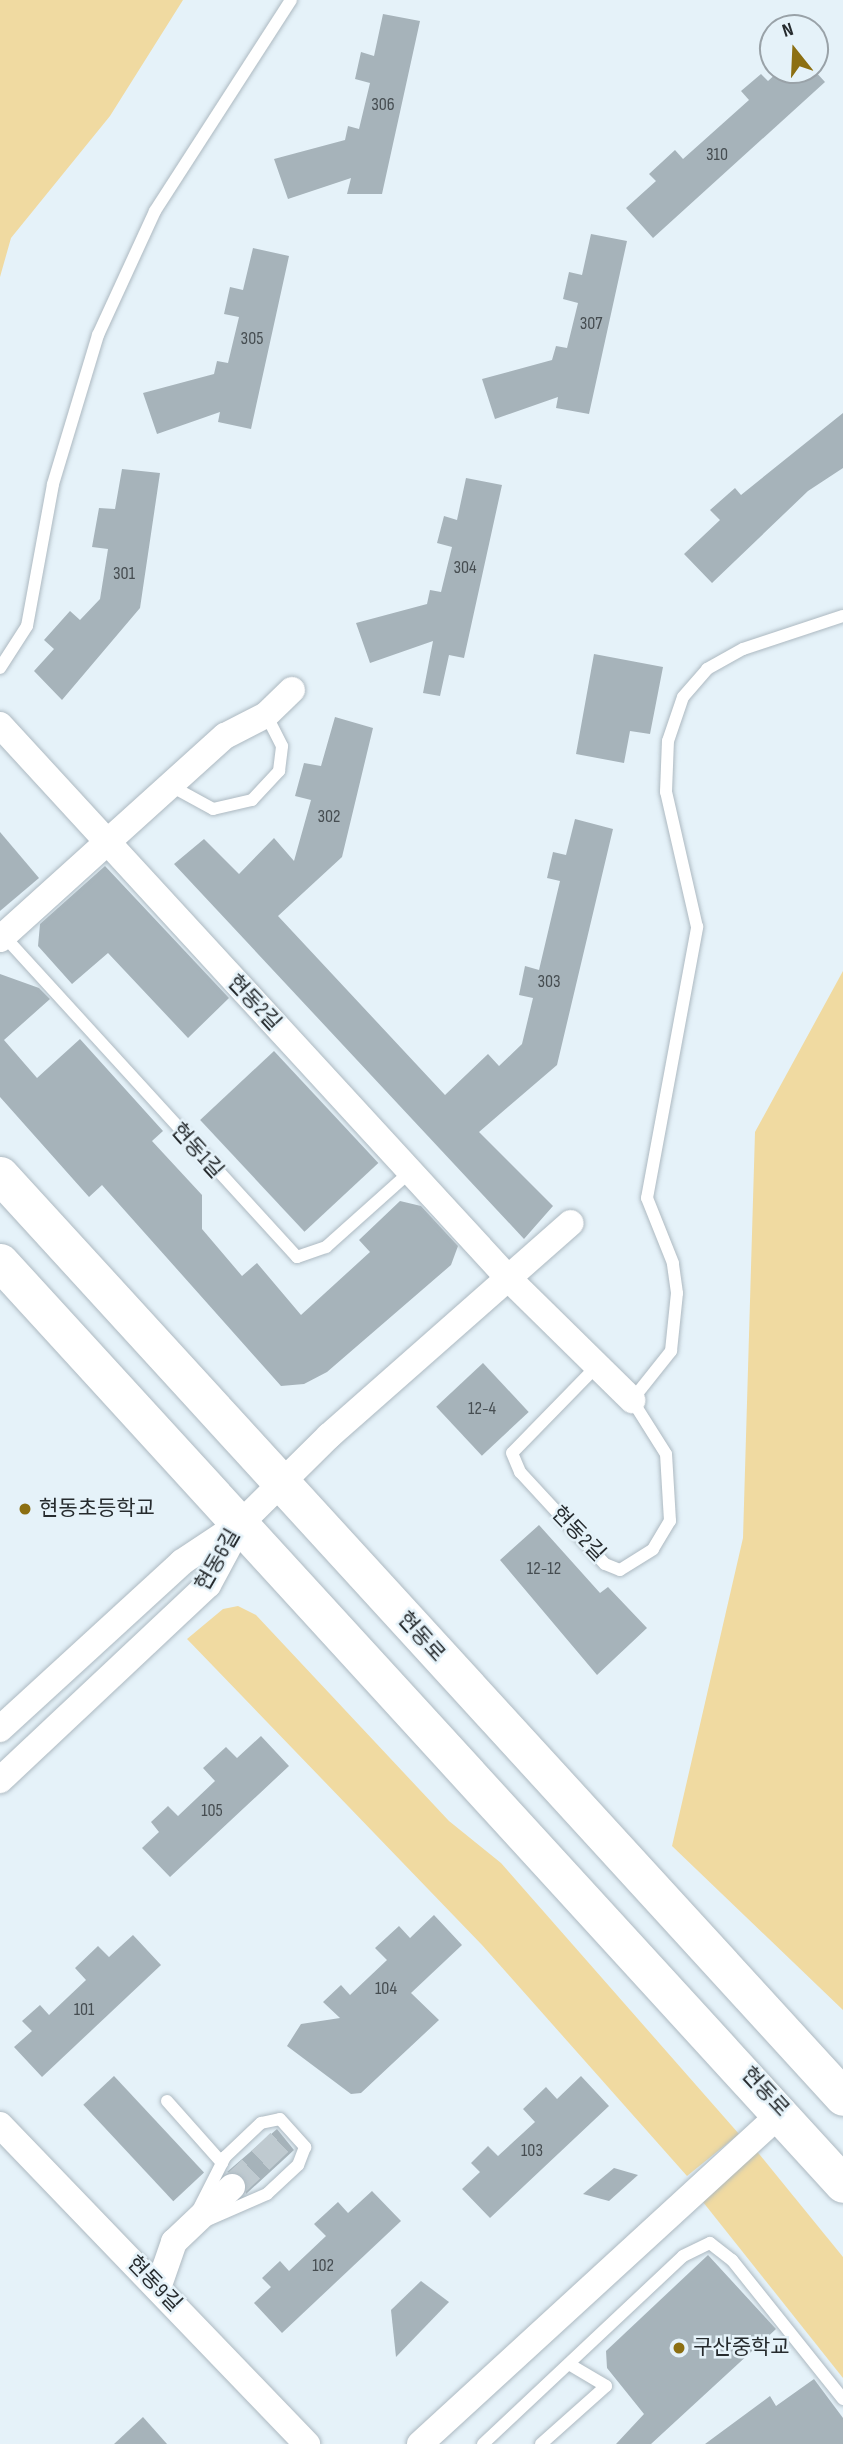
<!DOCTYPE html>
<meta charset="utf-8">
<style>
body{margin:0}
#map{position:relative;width:843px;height:2444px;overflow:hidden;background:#e5f2f9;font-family:"Sofia Sans Condensed","Noto Sans KR",sans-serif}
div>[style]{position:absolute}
.green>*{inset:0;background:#f0daa1}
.building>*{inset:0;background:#a6b3ba;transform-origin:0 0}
.street-tunnel>*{height:26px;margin-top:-13px;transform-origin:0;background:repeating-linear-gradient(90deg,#bfcad0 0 26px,transparent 0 39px)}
.roads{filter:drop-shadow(0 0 2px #adb9c1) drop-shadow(0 0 2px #adb9c1)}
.lane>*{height:12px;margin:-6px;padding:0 6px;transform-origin:6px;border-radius:6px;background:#fff}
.street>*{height:26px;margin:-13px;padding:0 13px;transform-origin:13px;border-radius:13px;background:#fff}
.secondary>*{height:37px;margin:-18.5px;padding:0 18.5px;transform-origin:18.5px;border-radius:18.5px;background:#fff}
.dots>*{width:19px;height:19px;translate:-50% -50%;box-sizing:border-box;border:4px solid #e5f2f9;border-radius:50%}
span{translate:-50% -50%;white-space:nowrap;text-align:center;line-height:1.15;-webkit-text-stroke:5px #e5f2f9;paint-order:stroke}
.number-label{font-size:18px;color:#464d51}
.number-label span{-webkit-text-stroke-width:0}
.street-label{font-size:21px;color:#262b2e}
.poi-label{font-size:21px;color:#262b2e}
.left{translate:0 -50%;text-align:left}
.north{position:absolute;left:759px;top:14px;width:70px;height:70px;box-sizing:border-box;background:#e5f2f9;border:2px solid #99a2a8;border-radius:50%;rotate:342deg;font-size:19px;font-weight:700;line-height:28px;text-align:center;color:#262b2e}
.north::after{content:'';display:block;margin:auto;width:24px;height:32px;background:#8c6f12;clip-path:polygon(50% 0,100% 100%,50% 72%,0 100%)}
</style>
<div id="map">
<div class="green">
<div style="clip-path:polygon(0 0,183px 0,110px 116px,11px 238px,0 277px)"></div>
<div style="clip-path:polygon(843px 971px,843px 2010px,672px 1846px,743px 1538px,755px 1132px)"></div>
<div style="clip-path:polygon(238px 1606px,256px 1615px,449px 1821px,501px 1863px,739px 2134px,687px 2176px,482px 1945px,187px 1639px,223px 1609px)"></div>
<div style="clip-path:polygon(755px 2149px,843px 2257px,843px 2378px,699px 2197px)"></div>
</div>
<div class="building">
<div style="clip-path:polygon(383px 14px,420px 21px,382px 194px,347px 194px,351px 178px,288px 199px,274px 159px,345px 140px,348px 126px,359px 129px,370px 83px,355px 79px,361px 52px,374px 56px)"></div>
<div style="clip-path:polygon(780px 70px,814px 70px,825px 82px,653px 238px,626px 208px,656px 181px,649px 174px,675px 150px,683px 159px,749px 100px,741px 91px,761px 74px,768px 81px)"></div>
<div style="clip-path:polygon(591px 234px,627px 241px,589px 414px,556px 408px,558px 397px,495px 419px,482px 379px,552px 360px,556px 346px,567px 348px,578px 303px,563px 299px,569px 272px,582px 275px)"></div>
<div style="clip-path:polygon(253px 248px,289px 256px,251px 429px,218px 422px,220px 412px,157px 434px,143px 393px,214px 374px,217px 361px,228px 363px,239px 317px,224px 314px,230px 287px,243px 290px)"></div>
<div style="clip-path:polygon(843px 413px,843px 468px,808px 491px,712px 583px,684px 554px,720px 520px,710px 510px,735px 488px,741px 495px)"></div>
<div style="clip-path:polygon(122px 469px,160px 473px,140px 608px,62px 700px,34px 671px,54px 649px,44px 640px,70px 611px,80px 620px,100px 599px,108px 549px,92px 547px,99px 508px,115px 509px)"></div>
<div style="clip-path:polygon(466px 478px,502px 485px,464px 658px,449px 655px,440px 696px,423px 693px,433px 641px,370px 663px,356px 623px,427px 604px,430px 590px,441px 592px,452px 547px,437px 543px,444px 516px,457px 520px)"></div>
<div style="clip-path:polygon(594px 654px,663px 667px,650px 734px,630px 731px,624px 763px,576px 754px)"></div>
<div style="clip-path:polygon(335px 717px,373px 728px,342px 857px,278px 916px,445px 1095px,488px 1054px,499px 1066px,522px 1044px,533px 998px,519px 995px,525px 966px,539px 970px,560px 881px,547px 878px,553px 852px,566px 855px,575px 819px,613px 829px,557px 1065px,479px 1132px,553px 1206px,524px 1239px,174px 864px,204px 839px,239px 874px,274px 838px,294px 861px,311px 800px,295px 796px,304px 763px,321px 766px)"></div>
<div style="clip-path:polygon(0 832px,39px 878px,0 911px)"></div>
<div style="clip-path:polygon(105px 866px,229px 998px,188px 1038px,108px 953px,72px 984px,38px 946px,40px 924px)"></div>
<div style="clip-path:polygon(0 974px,39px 988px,50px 999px,4px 1040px,37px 1078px,80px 1039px,163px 1131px,152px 1141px,202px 1195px,202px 1229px,242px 1276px,257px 1263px,301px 1315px,370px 1252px,359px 1240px,400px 1201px,421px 1206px,458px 1246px,451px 1265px,327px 1372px,304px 1384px,281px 1386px,102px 1185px,89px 1197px,0 1097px)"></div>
<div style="left:274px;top:1051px;width:153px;height:101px;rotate:47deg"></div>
<div style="left:483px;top:1363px;width:67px;height:64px;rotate:47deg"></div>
<div style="clip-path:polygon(539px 1525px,600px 1593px,608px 1587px,647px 1628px,597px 1675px,500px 1560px)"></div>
<div style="clip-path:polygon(261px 1736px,289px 1766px,170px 1877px,142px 1848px,159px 1832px,151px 1822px,168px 1806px,178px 1816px,215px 1781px,203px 1768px,226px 1747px,237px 1758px)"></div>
<div style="clip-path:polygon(434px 1915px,462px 1945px,411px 1993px,439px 2020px,361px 2093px,351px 2094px,287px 2046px,301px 2024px,340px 2018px,323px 2002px,341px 1985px,350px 1995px,387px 1960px,375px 1948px,399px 1926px,410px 1938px)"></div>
<div style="clip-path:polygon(133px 1935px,161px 1965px,42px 2077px,14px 2047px,32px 2031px,22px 2021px,40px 2005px,49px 2015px,86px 1980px,75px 1968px,98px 1946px,109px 1957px)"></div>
<div style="left:114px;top:2076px;width:132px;height:42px;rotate:47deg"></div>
<div style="clip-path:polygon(581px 2076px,609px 2106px,490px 2218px,462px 2189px,480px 2172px,471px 2163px,488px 2146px,498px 2156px,535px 2122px,523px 2109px,546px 2087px,557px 2099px)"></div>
<div style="clip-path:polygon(277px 2129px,294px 2150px,246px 2194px,244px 2177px,227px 2172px)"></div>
<div style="clip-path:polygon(614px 2168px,638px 2175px,609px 2201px,583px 2194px)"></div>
<div style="clip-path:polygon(372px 2191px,401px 2221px,282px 2333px,254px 2303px,271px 2287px,262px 2278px,280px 2261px,289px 2271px,326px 2236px,314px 2224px,338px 2202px,348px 2213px)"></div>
<div style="clip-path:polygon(708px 2255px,776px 2329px,651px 2444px,616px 2444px,644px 2414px,607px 2368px,606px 2351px)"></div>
<div style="clip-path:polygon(421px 2281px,449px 2302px,396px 2357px,391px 2310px)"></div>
<div style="clip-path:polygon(814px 2379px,843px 2418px,843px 2444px,705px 2444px,770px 2396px,776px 2406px)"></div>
<div style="clip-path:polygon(143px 2417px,167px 2444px,114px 2444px)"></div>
</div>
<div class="street-tunnel">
<div style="left:232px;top:2187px;width:73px;rotate:-43.3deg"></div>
</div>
<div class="roads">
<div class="lane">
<div style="left:0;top:668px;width:50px;rotate:-57.3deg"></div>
<div style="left:27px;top:626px;width:144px;rotate:-79.6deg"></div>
<div style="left:53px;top:484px;width:156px;rotate:-73.2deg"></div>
<div style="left:98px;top:335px;width:136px;rotate:-65.3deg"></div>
<div style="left:155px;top:211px;width:251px;rotate:-57.2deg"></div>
<div style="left:171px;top:786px;width:48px;rotate:28.7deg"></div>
<div style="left:213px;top:809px;width:40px;rotate:-13deg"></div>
<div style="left:252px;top:800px;width:40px;rotate:-47deg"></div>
<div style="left:279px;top:771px;width:25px;rotate:-83deg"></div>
<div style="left:282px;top:746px;width:35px;rotate:-117deg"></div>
<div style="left:3px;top:935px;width:436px;rotate:47.6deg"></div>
<div style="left:297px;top:1257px;width:31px;rotate:-19deg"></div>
<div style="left:326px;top:1247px;width:113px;rotate:-41.8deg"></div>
<div style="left:594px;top:1369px;width:117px;rotate:134.3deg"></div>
<div style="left:512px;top:1453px;width:21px;rotate:67deg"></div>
<div style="left:520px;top:1472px;width:125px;rotate:47.3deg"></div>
<div style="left:605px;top:1564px;width:16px;rotate:22deg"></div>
<div style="left:620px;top:1570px;width:39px;rotate:-32deg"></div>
<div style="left:653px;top:1549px;width:33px;rotate:-59deg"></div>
<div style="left:670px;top:1521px;width:67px;rotate:-93.4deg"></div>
<div style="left:666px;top:1454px;width:64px;rotate:-122.2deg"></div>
<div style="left:632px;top:1400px;width:63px;rotate:-51.5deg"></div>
<div style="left:671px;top:1351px;width:58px;rotate:-84.1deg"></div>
<div style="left:677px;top:1293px;width:30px;rotate:-98deg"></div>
<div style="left:673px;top:1263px;width:70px;rotate:-111.8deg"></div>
<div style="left:647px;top:1198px;width:276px;rotate:-79.5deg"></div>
<div style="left:697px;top:927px;width:139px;rotate:-102.9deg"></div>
<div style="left:666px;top:792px;width:51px;rotate:-87.8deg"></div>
<div style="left:668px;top:741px;width:46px;rotate:-71.2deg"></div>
<div style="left:683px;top:697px;width:37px;rotate:-49deg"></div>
<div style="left:707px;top:669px;width:41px;rotate:-29.1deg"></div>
<div style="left:743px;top:649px;width:105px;rotate:-18.3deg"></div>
<div style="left:167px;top:2101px;width:83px;rotate:48.4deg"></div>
<div style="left:280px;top:2119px;width:38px;rotate:48deg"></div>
<div style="left:305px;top:2147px;width:19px;rotate:111deg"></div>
<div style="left:298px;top:2165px;width:42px;rotate:136.9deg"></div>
<div style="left:267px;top:2194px;width:85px;rotate:156.4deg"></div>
<div style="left:189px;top:2228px;width:80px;rotate:-63.1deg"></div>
<div style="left:225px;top:2157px;width:50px;rotate:-43.4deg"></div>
<div style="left:261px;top:2123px;width:19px;rotate:-12deg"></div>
<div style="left:483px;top:2444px;width:274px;rotate:-43.2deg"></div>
<div style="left:683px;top:2256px;width:30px;rotate:-26deg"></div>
<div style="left:710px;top:2243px;width:28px;rotate:38deg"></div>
<div style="left:732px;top:2260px;width:178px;rotate:51.4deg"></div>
<div style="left:541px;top:2444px;width:87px;rotate:-41.7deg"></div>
<div style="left:606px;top:2386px;width:43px;rotate:-149.3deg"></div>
</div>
<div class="street">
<div style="left:0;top:725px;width:752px;rotate:47.42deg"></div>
<div style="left:509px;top:1279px;width:173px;rotate:44.5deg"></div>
<div style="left:0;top:939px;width:303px;rotate:-42.1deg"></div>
<div style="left:225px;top:736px;width:46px;rotate:-27.1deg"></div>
<div style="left:266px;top:715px;width:36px;rotate:-44deg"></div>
<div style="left:0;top:1729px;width:247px;rotate:-42.5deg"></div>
<div style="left:182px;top:1562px;width:71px;rotate:-33.5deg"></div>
<div style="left:241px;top:1523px;width:124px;rotate:-44.7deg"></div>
<div style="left:329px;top:1436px;width:322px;rotate:-41.4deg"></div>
<div style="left:0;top:1780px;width:285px;rotate:-43.2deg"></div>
<div style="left:208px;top:1585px;width:66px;rotate:-61.9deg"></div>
<div style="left:0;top:2125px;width:443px;rotate:46.1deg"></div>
<div style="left:158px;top:2288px;width:49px;rotate:-70.8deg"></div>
<div style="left:174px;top:2242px;width:80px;rotate:-43.5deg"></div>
<div style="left:420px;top:2444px;width:493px;rotate:-42.5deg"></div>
</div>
<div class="secondary">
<div style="left:0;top:1175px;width:1249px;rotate:47.56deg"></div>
<div style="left:0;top:1262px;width:1249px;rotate:47.56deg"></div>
</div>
</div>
<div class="dots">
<div style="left:25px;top:1509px;background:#8c6f12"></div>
<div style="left:679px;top:2348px;background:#8c6f12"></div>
</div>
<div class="number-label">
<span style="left:383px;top:105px">306</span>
<span style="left:717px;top:155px">310</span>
<span style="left:591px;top:324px">307</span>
<span style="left:252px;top:339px">305</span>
<span style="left:465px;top:568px">304</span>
<span style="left:124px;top:574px">301</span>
<span style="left:329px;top:817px">302</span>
<span style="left:549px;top:982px">303</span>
<span style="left:482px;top:1409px">12-4</span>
<span style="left:544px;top:1569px">12-12</span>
<span style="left:212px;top:1811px">105</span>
<span style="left:386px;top:1989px">104</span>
<span style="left:84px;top:2010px">101</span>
<span style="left:532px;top:2151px">103</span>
<span style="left:323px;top:2266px">102</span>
</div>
<div class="street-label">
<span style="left:254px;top:1003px;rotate:47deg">현동2길</span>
<span style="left:197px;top:1151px;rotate:48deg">현동1길</span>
<span style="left:578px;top:1534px;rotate:46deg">현동2길</span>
<span style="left:218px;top:1560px;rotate:-60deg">현동6길</span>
<span style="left:421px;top:1637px;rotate:48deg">현동로</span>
<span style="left:765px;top:2092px;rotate:47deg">현동로</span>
<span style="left:154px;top:2284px;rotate:46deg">현동9길</span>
</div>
<div class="poi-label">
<span class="left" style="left:39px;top:1509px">현동초등학교</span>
<span class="left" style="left:693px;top:2348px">구산중학교</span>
</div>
<div class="north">N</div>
</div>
